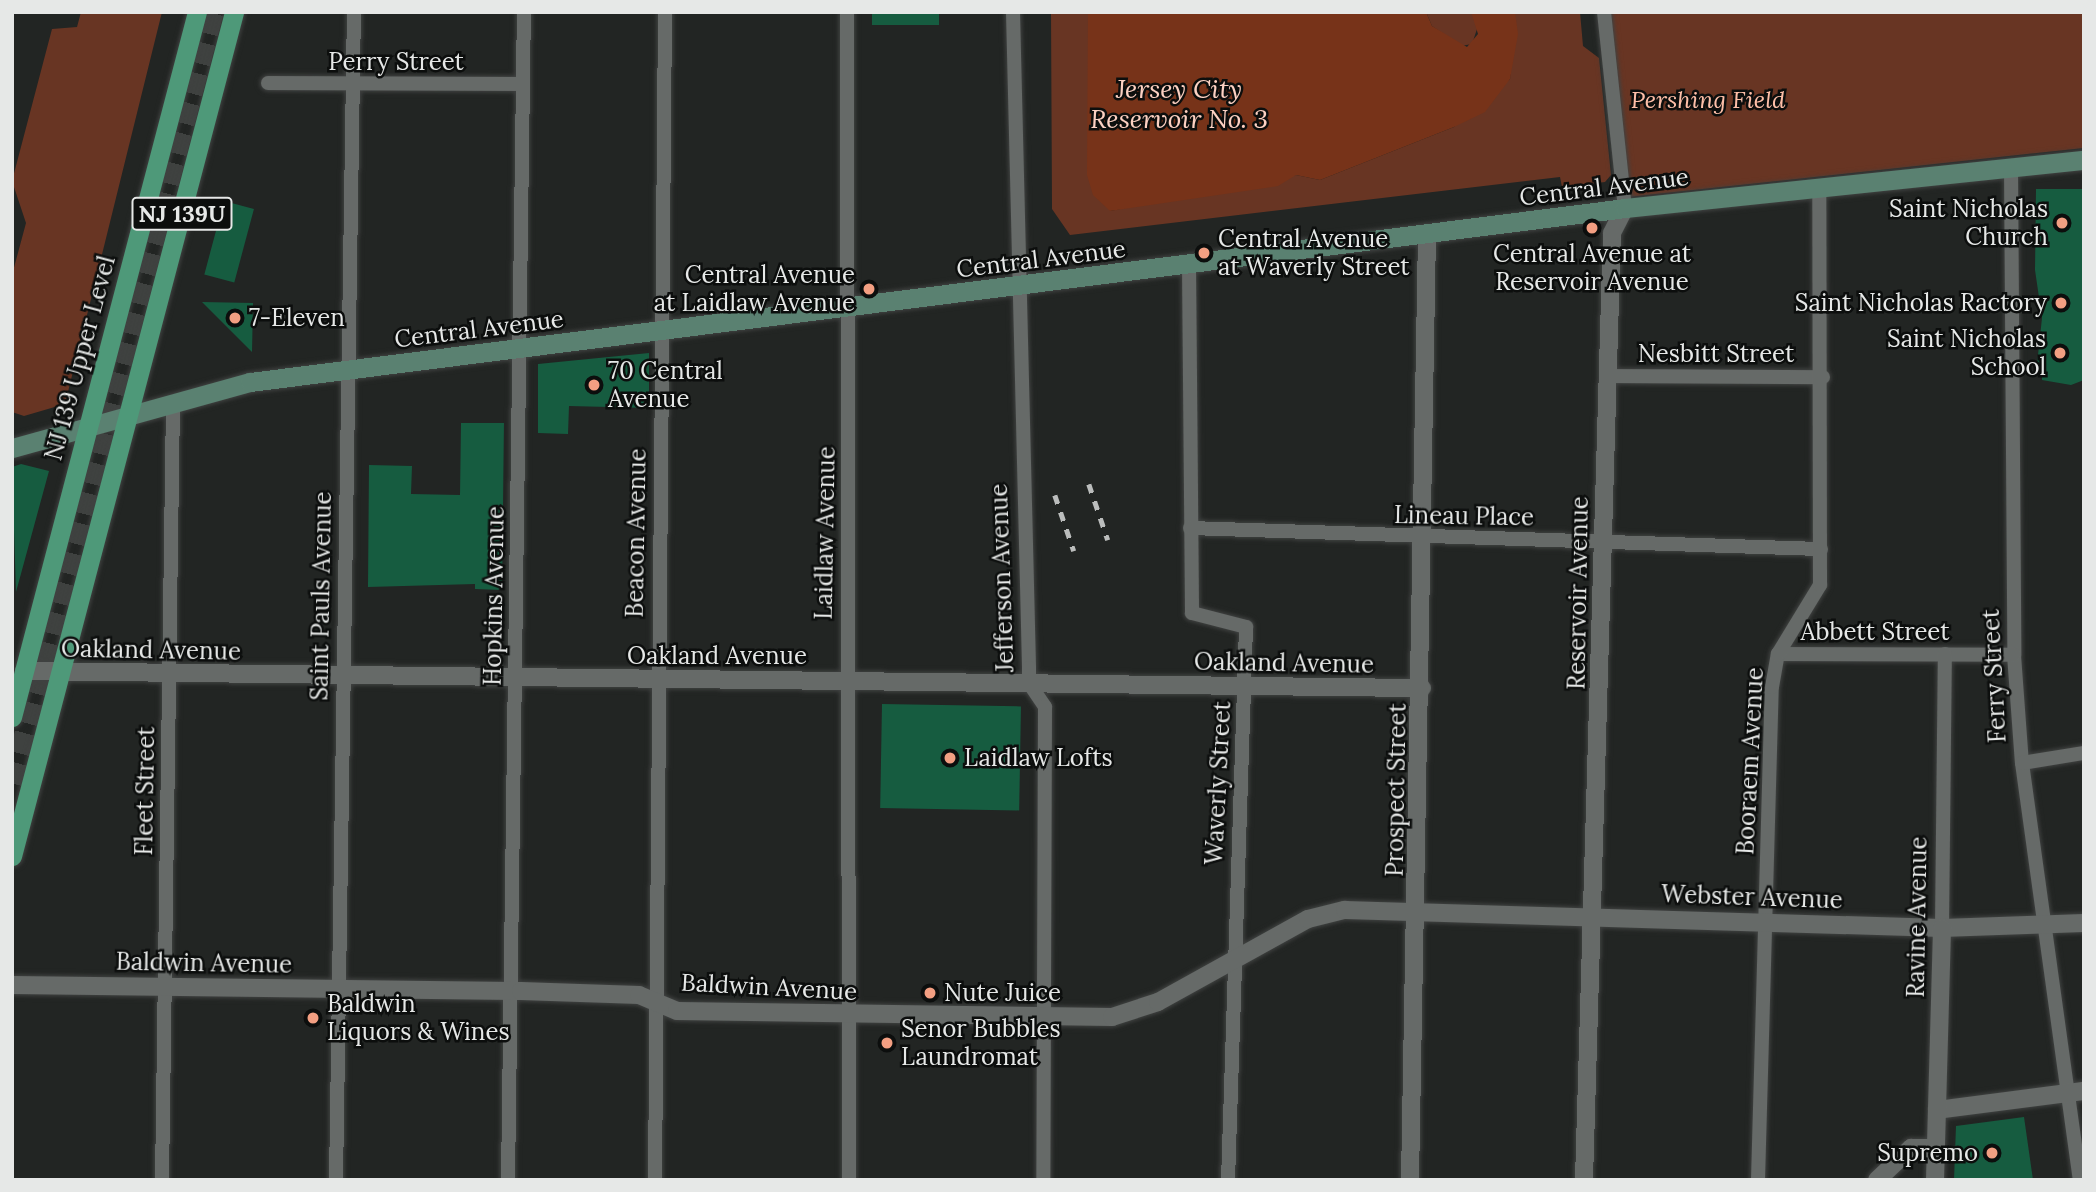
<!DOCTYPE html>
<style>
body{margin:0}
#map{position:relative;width:2096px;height:1192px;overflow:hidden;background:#222523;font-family:Lora,serif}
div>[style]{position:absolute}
.green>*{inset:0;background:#683523}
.water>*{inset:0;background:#773319}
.building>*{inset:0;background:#165c40;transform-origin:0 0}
.motorway-tunnel>*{height:21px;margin-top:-10.5px;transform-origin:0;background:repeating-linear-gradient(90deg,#3f4240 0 21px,transparent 0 31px)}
.roads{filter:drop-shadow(0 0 2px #404241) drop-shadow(0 0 2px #404241)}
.minor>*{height:14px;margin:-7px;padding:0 7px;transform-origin:7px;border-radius:7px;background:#666a68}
.tertiary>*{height:18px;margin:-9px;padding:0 9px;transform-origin:9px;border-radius:9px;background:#666a68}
.secondary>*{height:19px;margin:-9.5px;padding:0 9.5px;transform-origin:9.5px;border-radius:9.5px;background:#5a8171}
.primary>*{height:19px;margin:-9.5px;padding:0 9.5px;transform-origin:9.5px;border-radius:9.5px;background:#4e9979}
.rail>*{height:4.5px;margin-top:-2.25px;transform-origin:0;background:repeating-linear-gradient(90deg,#bbbdbc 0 9px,transparent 0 18px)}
.dots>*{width:19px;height:19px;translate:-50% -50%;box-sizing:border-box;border:4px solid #0c0e0d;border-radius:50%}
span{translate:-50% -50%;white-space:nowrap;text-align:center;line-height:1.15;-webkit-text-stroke:5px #0c0e0d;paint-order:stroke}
.shield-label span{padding:2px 5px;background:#0c0e0d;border:2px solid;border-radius:5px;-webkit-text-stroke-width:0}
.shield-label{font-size:23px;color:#e6e8e7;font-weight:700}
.street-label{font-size:24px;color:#e6e8e7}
.park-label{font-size:24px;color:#febfa8;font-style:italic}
.poi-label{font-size:24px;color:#e6e8e7}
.right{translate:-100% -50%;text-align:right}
.left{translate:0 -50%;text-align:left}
.water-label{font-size:26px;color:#fdd1c2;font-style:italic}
.frame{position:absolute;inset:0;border:14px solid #e6e8e7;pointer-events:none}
</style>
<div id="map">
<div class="green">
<div style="clip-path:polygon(81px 12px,162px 12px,65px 404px,24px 416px,12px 412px,12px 275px,26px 223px,12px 181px,52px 29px,77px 27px)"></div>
<div style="clip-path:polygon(1051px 12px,1088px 12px,1110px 211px,1296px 175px,1320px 180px,1454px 127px,1510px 79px,1515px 12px,1580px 12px,1583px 46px,1599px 58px,1611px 175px,1605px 182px,1562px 187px,1560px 177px,1070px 235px,1052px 209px)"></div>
<div style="clip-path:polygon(1426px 12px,1473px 14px,1479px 23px,1472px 44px,1461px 46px,1432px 26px)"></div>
<div style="clip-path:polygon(1609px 12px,2084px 12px,2084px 148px,1628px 197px)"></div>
</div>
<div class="water">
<div style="clip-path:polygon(1088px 12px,1426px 12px,1432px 26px,1467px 47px,1478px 34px,1471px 12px,1515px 12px,1518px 34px,1510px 79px,1485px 112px,1454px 127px,1320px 180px,1296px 175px,1278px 186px,1110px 211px,1093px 195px,1087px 175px)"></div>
</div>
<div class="building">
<div style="left:872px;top:12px;width:67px;height:13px"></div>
<div style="clip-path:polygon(2036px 189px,2084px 189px,2084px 380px,2071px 385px,2042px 380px,2042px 364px,2037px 364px,2042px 318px,2035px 270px)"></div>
<div style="left:224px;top:201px;width:31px;height:76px;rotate:15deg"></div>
<div style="clip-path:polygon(202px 302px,253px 303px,252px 352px)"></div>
<div style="clip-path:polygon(649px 353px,649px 408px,569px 406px,568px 434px,538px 433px,538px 364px)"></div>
<div style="clip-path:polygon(461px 423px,504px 423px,502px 590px,475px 589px,475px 584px,368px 587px,369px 465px,412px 466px,411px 494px,460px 495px)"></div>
<div style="clip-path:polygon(21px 464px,49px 471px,16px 592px,12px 467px)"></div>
<div style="left:882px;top:704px;width:139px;height:104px;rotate:1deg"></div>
<div style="clip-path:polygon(2024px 1117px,2033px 1180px,1954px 1180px,1956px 1126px)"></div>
</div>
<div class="motorway-tunnel">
<div style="left:12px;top:783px;width:797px;rotate:-75.39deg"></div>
</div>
<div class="roads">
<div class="minor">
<div style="left:847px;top:12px;width:1168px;rotate:89.9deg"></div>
<div style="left:1013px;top:12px;width:656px;rotate:88.6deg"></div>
<div style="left:1029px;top:668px;width:15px;rotate:90deg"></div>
<div style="left:1029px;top:683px;width:29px;rotate:56deg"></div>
<div style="left:1045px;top:707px;width:473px;rotate:90.2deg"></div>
<div style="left:1604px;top:12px;width:197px;rotate:83.9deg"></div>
<div style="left:268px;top:83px;width:255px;rotate:0.2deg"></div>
<div style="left:2011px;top:166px;width:489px;rotate:89.6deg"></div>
<div style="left:2014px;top:655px;width:108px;rotate:85.8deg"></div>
<div style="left:2022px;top:763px;width:421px;rotate:82.1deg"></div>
<div style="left:1189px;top:264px;width:349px;rotate:89.5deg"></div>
<div style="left:1192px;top:613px;width:56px;rotate:14.5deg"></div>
<div style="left:1246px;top:627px;width:553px;rotate:91.86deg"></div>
<div style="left:1608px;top:376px;width:215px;rotate:0.3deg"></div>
<div style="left:1190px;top:528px;width:631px;rotate:1.91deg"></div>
<div style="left:1778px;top:654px;width:236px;rotate:0.2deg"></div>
<div style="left:2022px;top:763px;width:63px;rotate:-9.2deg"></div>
<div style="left:1942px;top:928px;width:274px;rotate:-89.4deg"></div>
<div style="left:162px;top:1180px;width:777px;rotate:-89.19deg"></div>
<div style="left:336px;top:1180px;width:1168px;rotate:-89.12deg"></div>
<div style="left:508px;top:1180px;width:1168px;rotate:-89.22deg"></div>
<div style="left:655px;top:1180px;width:1168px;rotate:-89.51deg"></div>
<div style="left:1758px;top:1180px;width:493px;rotate:-88.4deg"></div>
<div style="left:1772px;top:687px;width:34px;rotate:-80deg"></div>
<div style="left:1778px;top:654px;width:81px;rotate:-58.7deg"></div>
<div style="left:1820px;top:585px;width:397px;rotate:-90.1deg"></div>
</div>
<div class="tertiary">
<div style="left:24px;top:671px;width:1398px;rotate:0.7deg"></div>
<div style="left:12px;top:985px;width:509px;rotate:0.68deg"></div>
<div style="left:521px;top:991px;width:118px;rotate:1.9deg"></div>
<div style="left:639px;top:995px;width:41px;rotate:22.8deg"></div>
<div style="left:677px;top:1011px;width:435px;rotate:0.8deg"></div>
<div style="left:1112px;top:1017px;width:48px;rotate:-18.1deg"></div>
<div style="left:1158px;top:1002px;width:171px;rotate:-29deg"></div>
<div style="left:1308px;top:919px;width:38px;rotate:-14deg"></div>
<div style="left:1345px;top:910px;width:597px;rotate:1.73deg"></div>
<div style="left:1942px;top:928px;width:142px;rotate:-2deg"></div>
<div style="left:1937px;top:1110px;width:148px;rotate:-7.4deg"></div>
<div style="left:1410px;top:1180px;width:947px;rotate:-88.97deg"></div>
<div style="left:1584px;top:1180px;width:947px;rotate:-88.31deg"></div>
<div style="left:1612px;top:233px;width:28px;rotate:-63deg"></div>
<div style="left:1877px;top:1180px;width:47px;rotate:-43.3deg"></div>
<div style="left:1911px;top:1148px;width:25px"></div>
<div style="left:1935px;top:1180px;width:252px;rotate:-88.4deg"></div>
</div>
<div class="secondary">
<div style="left:12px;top:448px;width:247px;rotate:-15.5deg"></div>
<div style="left:250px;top:382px;width:1386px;rotate:-7.21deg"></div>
<div style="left:1625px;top:208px;width:462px;rotate:-6deg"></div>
</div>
<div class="primary">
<div style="left:12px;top:717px;width:729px;rotate:-75.3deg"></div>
<div style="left:12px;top:856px;width:873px;rotate:-75.26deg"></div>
</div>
</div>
<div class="rail">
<div style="left:1089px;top:484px;width:59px;rotate:71.3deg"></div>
<div style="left:1055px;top:495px;width:59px;rotate:71.3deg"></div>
</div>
<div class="dots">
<div style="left:2062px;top:223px;background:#f39f82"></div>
<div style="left:1592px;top:228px;background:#f39f82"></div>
<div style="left:1204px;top:253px;background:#f39f82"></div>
<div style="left:869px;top:289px;background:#f39f82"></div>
<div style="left:2061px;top:303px;background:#f39f82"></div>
<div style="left:235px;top:318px;background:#f39f82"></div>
<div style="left:2060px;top:353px;background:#f39f82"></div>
<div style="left:594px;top:385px;background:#f39f82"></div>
<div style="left:950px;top:758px;background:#f39f82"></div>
<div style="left:930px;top:993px;background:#f39f82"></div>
<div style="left:313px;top:1018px;background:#f39f82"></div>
<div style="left:887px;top:1043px;background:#f39f82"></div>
<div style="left:1992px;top:1153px;background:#f39f82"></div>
</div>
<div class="shield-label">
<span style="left:182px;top:214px">NJ 139U</span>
</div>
<div class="street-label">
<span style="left:396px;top:62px">Perry Street</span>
<span style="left:1604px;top:187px;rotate:-7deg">Central Avenue</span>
<span style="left:1041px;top:259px;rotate:-7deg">Central Avenue</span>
<span style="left:479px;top:329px;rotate:-7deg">Central Avenue</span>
<span style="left:1716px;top:354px">Nesbitt Street</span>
<span style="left:80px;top:358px;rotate:-75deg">NJ 139 Upper Level</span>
<span style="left:1464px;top:516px;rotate:1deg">Lineau Place</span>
<span style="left:636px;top:533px;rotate:-89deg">Beacon Avenue</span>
<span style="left:825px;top:533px;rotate:-89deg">Laidlaw Avenue</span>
<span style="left:1002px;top:578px;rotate:-92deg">Jefferson Avenue</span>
<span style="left:1578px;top:593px;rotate:-89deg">Reservoir Avenue</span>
<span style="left:321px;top:596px;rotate:-89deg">Saint Pauls Avenue</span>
<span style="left:494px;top:596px;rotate:-89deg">Hopkins Avenue</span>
<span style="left:1875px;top:632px">Abbett Street</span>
<span style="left:151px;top:650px;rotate:1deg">Oakland Avenue</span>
<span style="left:717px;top:656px">Oakland Avenue</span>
<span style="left:1284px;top:663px;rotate:1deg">Oakland Avenue</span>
<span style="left:1994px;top:676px;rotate:-93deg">Ferry Street</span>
<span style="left:1750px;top:761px;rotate:-87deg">Booraem Avenue</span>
<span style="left:1218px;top:783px;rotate:-87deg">Waverly Street</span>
<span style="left:1396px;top:790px;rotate:-89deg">Prospect Street</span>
<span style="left:145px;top:791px;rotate:-89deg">Fleet Street</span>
<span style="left:1752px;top:897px;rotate:2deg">Webster Avenue</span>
<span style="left:1917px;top:917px;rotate:-89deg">Ravine Avenue</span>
<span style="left:204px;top:963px;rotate:1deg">Baldwin Avenue</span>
<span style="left:769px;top:987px;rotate:3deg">Baldwin Avenue</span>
</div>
<div class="park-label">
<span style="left:1708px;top:100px">Pershing Field</span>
</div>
<div class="poi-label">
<span class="right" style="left:2048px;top:223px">Saint Nicholas<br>Church</span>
<span class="left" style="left:1218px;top:253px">Central Avenue<br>at Waverly Street</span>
<span style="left:1592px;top:268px">Central Avenue at<br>Reservoir Avenue</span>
<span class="right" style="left:855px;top:289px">Central Avenue<br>at Laidlaw Avenue</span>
<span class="right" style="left:2047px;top:303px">Saint Nicholas Ractory</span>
<span class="left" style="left:249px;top:318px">7-Eleven</span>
<span class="right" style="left:2046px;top:353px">Saint Nicholas<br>School</span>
<span class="left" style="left:608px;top:385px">70 Central<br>Avenue</span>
<span class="left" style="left:964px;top:758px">Laidlaw Lofts</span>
<span class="left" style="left:944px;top:993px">Nute Juice</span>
<span class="left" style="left:327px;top:1018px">Baldwin<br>Liquors &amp; Wines</span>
<span class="left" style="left:901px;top:1043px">Senor Bubbles<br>Laundromat</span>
<span class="right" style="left:1978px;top:1153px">Supremo</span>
</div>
<div class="water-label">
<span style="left:1179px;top:104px">Jersey City<br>Reservoir No. 3</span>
</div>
<div class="frame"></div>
</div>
